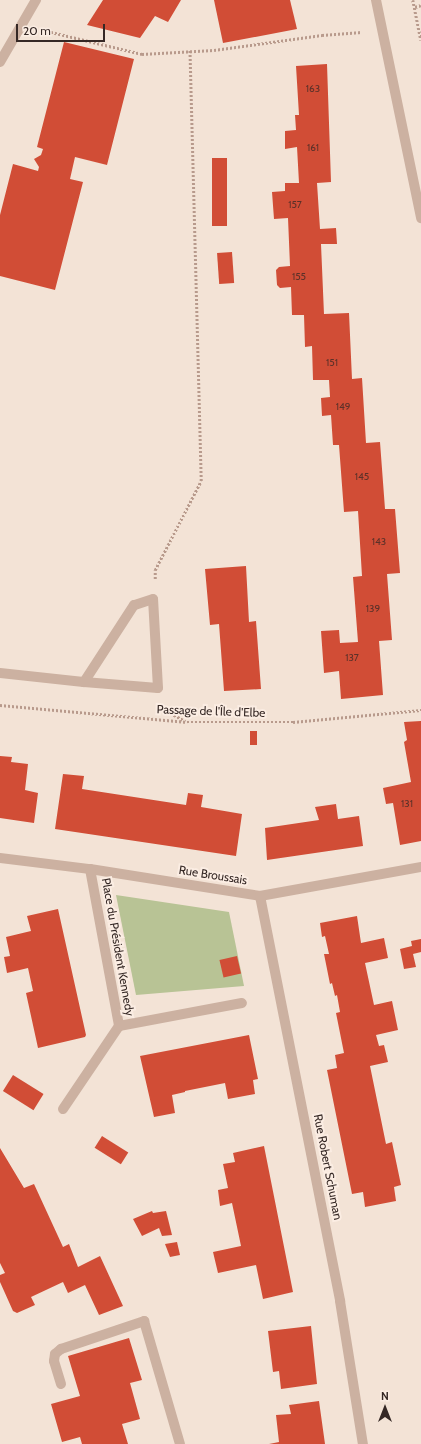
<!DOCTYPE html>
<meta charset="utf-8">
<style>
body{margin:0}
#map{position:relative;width:421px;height:1444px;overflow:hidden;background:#f3e3d6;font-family:Cabin,sans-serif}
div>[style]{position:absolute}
.green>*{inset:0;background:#b8c395}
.building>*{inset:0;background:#d14d36;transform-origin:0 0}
.path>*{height:2.5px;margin-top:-1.25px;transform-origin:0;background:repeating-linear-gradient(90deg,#b89a8c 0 2px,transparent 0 4px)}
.service>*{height:10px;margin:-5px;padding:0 5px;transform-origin:5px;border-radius:5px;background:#ccb1a1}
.minor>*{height:10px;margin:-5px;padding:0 5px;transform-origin:5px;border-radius:5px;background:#ccb1a1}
.tertiary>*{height:10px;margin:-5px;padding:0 5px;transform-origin:5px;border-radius:5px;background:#ccb1a1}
span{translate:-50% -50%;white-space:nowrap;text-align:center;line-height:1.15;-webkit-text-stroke:4px #fbede3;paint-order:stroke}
.number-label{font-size:10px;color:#5c3129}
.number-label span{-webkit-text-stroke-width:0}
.street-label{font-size:12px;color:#352825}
.north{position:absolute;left:365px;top:1388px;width:40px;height:40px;-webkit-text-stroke:3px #fbede3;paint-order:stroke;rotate:0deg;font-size:11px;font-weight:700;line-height:16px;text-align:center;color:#352825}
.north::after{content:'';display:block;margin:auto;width:14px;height:18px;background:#352825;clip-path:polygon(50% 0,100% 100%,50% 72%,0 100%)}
.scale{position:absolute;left:16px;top:24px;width:89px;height:18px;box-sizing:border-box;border:2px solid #352825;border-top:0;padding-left:5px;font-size:12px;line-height:14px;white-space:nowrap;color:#352825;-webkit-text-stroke:3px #fbede3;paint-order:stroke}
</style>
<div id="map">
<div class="green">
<div style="clip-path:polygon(116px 895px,229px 912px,244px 986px,136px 995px)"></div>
</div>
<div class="building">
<div style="clip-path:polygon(103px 0,181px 0,168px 22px,155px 16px,140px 38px,87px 25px)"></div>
<div style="clip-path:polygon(214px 0,290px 0,297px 29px,223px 43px)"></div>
<div style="clip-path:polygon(64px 42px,134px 59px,107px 165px,75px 157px,70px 179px,83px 182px,55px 290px,0 276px,0 215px,13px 164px,38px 171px,39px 167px,34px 159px,41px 155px,43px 149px,37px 147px)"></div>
<div style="clip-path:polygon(327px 64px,331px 182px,317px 183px,320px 229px,336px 228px,337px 244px,321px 244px,324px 314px,349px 313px,352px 379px,362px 378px,366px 443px,380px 442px,385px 509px,395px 509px,400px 573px,387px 574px,392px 640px,379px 641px,383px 695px,341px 699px,339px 671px,324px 673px,321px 631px,339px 630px,340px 643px,358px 642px,353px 577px,362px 576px,358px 511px,344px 512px,339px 445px,333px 445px,331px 415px,322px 416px,321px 398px,330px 397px,329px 380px,313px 380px,312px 346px,305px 347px,304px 315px,292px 315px,291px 287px,280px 288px,277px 285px,276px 270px,279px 267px,290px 266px,288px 218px,274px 219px,272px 192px,285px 191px,285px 183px,299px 183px,297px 147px,285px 149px,285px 131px,296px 130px,295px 115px,299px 115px,296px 66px)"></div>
<div style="left:212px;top:158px;width:15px;height:68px"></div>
<div style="left:232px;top:252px;width:31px;height:15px;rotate:86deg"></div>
<div style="clip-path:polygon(246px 566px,249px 622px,256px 621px,261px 689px,224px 691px,219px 624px,210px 625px,205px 569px)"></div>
<div style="clip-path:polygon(421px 721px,421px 841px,400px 845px,393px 803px,386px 804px,383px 788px,411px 782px,404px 742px,407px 740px,404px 722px)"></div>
<div style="left:250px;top:731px;width:7px;height:14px"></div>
<div style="clip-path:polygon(0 756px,12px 757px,11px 762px,28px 764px,25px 790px,38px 793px,34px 823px,0 818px)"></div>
<div style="clip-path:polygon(63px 774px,84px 776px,82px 789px,186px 805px,188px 793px,203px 795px,201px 807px,242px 814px,236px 856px,55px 829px)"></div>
<div style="clip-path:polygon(336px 804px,338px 819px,359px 816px,363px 846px,267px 860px,265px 828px,319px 820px,315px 807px)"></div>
<div style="clip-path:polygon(58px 909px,86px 1035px,85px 1037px,38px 1048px,26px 993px,33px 991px,28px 968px,7px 973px,4px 957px,10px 956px,6px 937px,31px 931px,27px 916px)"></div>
<div style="clip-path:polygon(357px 916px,361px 943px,384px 938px,388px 958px,365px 963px,374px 1005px,392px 1001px,398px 1030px,376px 1035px,379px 1046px,384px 1045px,388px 1062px,370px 1066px,386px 1144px,392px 1142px,401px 1185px,394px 1187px,396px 1201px,365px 1207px,363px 1192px,352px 1194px,327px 1070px,337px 1068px,335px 1055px,344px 1053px,336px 1013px,340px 1012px,337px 995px,335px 996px,332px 983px,330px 984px,324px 954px,329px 954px,325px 936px,322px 937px,320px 923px)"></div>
<div style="clip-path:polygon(421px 939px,421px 952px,413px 954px,416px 967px,404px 969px,400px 949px,412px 946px,411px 941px)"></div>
<div style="left:237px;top:956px;width:18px;height:18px;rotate:77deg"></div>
<div style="clip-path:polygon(249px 1035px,258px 1079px,253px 1080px,255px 1094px,228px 1099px,225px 1083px,185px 1091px,185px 1092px,172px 1095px,175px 1113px,154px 1117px,140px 1056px)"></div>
<div style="left:13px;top:1075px;width:36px;height:19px;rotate:32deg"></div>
<div style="left:102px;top:1136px;width:31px;height:14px;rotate:32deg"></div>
<div style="clip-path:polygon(264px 1146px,293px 1292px,263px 1299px,256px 1265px,218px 1273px,213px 1252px,241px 1246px,232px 1203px,220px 1206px,218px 1190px,228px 1188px,223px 1164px,235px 1162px,233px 1153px)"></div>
<div style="clip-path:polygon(0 1148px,24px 1188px,34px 1184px,63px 1247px,69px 1244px,78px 1267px,100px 1256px,123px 1306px,99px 1315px,85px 1285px,68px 1293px,63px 1282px,31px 1297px,35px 1305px,17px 1313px,13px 1311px,0 1282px,0 1275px,5px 1273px,0 1263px)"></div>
<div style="clip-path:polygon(152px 1211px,153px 1213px,166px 1211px,172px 1235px,162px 1236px,159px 1228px,142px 1236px,133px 1219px)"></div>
<div style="clip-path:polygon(177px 1242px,180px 1255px,170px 1257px,165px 1244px)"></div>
<div style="clip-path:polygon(311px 1326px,317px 1384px,281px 1389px,279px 1371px,273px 1372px,268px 1331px)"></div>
<div style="clip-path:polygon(129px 1338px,142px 1380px,130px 1383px,140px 1419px,122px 1424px,128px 1444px,82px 1444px,80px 1437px,62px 1442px,51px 1404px,80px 1396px,68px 1356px)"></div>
<div style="clip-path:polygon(319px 1401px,325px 1444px,269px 1444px,279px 1442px,276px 1415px,291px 1414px,289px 1405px)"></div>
</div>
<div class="path">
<div style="left:413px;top:0;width:41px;rotate:78.7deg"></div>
<div style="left:415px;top:7px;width:6px;rotate:-18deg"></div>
<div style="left:43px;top:30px;width:102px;rotate:13.6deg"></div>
<div style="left:142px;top:54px;width:72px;rotate:-3.2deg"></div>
<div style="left:214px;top:50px;width:109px;rotate:-7.9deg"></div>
<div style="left:322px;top:35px;width:40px;rotate:-4.3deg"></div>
<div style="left:155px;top:579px;width:9px;rotate:-90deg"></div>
<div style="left:155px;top:570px;width:100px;rotate:-62.7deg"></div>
<div style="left:201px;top:481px;width:431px;rotate:-91.5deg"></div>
<div style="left:0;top:705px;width:188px;rotate:5.2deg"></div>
<div style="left:187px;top:722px;width:106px"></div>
<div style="left:293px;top:722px;width:129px;rotate:-5.4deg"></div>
<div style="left:166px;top:706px;width:5px;rotate:79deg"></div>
<div style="left:167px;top:711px;width:21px;rotate:29deg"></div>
</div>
<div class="service">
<div style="left:63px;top:1109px;width:100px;rotate:-56deg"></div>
<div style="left:61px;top:1384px;width:24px;rotate:-107deg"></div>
<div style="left:54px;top:1361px;width:7px;rotate:-82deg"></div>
<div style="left:55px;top:1354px;width:8px;rotate:-40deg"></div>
<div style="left:61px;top:1349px;width:88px;rotate:-18.6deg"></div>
<div style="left:144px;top:1321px;width:128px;rotate:73.7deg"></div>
</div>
<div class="minor">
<div style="left:0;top:62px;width:72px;rotate:-59.9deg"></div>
<div style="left:0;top:673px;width:84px;rotate:6.1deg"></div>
<div style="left:84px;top:682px;width:74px;rotate:4.6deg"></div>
<div style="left:158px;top:688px;width:89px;rotate:-93.2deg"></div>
<div style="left:153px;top:599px;width:20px;rotate:162deg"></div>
<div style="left:134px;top:605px;width:92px;rotate:123deg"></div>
<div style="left:0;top:858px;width:91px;rotate:7deg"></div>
<div style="left:90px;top:869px;width:172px;rotate:9deg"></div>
<div style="left:260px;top:896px;width:164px;rotate:-10.2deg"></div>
<div style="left:90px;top:869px;width:160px;rotate:79.5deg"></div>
<div style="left:119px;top:1026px;width:125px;rotate:-10.6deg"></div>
<div style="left:260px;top:896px;width:413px;rotate:78.8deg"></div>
<div style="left:340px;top:1301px;width:145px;rotate:80.9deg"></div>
</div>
<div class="tertiary">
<div style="left:376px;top:0;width:223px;rotate:78.3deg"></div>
</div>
<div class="number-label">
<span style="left:313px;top:89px">163</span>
<span style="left:313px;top:148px">161</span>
<span style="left:295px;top:205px">157</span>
<span style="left:299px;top:277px">155</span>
<span style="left:332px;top:363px">151</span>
<span style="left:343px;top:407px">149</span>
<span style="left:362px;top:477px">145</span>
<span style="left:379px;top:542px">143</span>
<span style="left:373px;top:609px">139</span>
<span style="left:352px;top:658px">137</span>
<span style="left:407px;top:804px">131</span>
</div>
<div class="street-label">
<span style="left:211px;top:711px;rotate:2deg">Passage de l'Île d'Elbe</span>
<span style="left:213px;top:875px;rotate:9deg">Rue Broussais</span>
<span style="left:118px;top:947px;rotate:80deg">Place du Président Kennedy</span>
<span style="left:328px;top:1167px;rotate:79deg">Rue Robert Schuman</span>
</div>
<div class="north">N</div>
<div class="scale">20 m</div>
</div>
